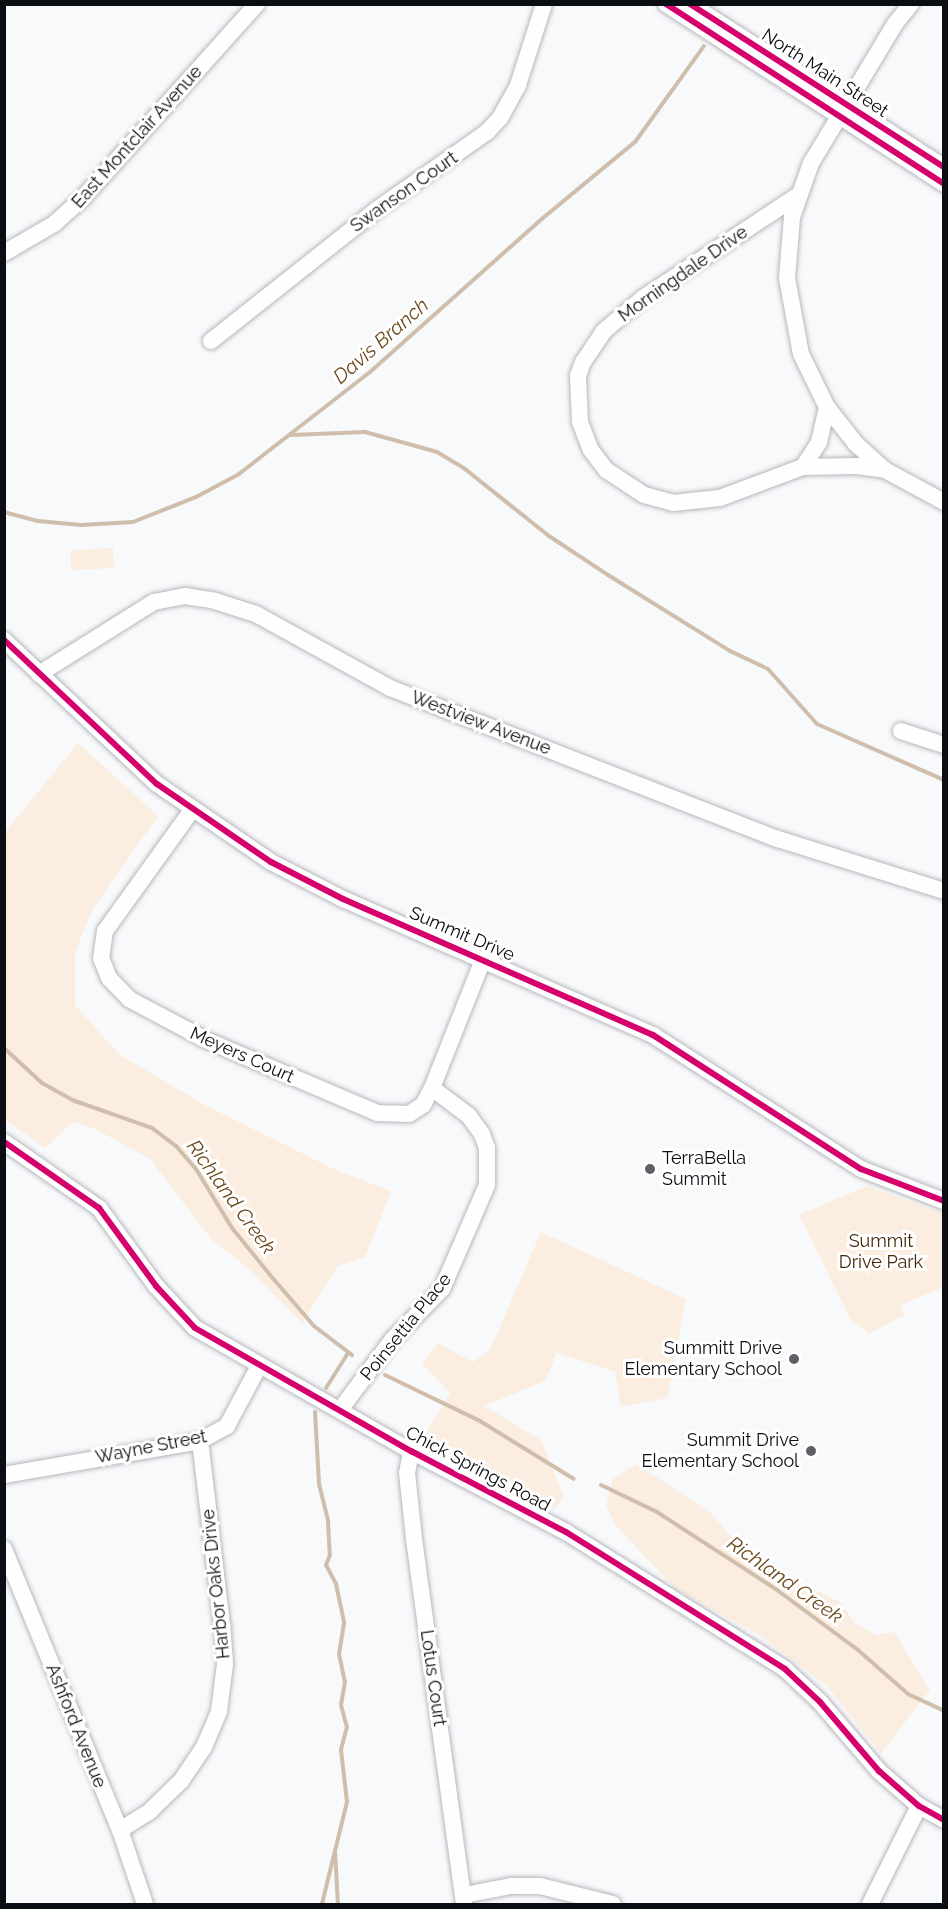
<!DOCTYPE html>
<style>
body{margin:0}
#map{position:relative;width:948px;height:1909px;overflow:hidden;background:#f8f9fb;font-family:Raleway,sans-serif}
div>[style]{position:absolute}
.green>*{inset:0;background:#fbeee0;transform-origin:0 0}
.stream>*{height:4px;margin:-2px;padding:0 2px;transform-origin:2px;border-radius:2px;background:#cfbeac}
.roads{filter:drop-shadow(0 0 2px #b6b8bc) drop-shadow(0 0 2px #b6b8bc)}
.minor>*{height:16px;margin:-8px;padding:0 8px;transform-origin:8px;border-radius:8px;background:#fefefe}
.cycleway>*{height:6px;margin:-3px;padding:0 3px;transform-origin:3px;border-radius:3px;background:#d6006c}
.dots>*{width:16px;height:16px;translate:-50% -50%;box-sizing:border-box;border:3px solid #fff;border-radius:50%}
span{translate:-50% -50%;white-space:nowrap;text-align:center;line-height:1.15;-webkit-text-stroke:6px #fff;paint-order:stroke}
.street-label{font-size:18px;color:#0b0d14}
.poi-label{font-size:18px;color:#0b0d14}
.left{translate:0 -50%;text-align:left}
.right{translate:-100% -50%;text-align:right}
.park-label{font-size:18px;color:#442a06}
.water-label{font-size:20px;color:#6d491c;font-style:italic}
.frame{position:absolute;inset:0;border:6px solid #0b0d14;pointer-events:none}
</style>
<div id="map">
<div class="green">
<div style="left:113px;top:548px;width:20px;height:43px;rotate:87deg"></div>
<div style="clip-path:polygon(78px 743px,158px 816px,92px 910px,75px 953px,75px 1005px,120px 1055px,207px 1106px,336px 1170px,391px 1191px,365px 1257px,338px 1266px,302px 1323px,248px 1268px,212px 1240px,150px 1159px,97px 1130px,73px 1122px,45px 1148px,5px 1120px,5px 832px)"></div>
<div style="clip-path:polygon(867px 1186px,944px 1214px,943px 1287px,901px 1305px,904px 1315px,869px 1334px,851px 1320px,799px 1215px)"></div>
<div style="clip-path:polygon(541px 1232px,686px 1299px,667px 1398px,621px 1407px,615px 1372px,557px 1353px,545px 1381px,484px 1406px,541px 1440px,564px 1497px,555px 1509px,422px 1439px,450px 1393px,422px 1364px,438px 1343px,473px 1362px,490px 1350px)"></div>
<div style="clip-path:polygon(636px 1464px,710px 1512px,751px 1560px,840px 1602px,855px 1623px,877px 1635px,894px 1632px,930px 1690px,881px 1753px,826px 1685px,758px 1634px,676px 1589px,616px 1526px,606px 1505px,613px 1479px)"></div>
</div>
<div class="stream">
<div style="left:291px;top:435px;width:74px;rotate:-2.3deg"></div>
<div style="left:365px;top:432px;width:75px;rotate:15.5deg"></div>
<div style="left:437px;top:452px;width:33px;rotate:31deg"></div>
<div style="left:465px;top:469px;width:107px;rotate:38.6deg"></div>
<div style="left:549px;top:536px;width:71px;rotate:33.5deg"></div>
<div style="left:608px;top:575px;width:144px;rotate:31.9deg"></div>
<div style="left:730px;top:651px;width:42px;rotate:25.3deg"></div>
<div style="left:768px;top:669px;width:74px;rotate:48.3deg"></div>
<div style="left:817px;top:724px;width:139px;rotate:23.8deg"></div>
<div style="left:4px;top:512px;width:35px;rotate:15deg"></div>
<div style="left:38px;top:521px;width:43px;rotate:5.3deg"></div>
<div style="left:81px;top:525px;width:52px;rotate:-3.3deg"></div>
<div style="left:133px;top:522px;width:68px;rotate:-21.6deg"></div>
<div style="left:196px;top:497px;width:49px;rotate:-28.1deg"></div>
<div style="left:239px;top:474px;width:166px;rotate:-37.9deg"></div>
<div style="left:370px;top:372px;width:232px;rotate:-41.7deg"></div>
<div style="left:543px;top:218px;width:119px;rotate:-39.6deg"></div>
<div style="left:635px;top:142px;width:118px;rotate:-54.3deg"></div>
<div style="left:4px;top:1048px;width:52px;rotate:42.6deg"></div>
<div style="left:42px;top:1083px;width:38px;rotate:29deg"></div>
<div style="left:75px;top:1101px;width:82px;rotate:19.3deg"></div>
<div style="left:152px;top:1128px;width:30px;rotate:37deg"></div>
<div style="left:176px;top:1146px;width:30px;rotate:49deg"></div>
<div style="left:196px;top:1169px;width:69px;rotate:58.6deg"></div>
<div style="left:232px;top:1228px;width:60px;rotate:51deg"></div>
<div style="left:270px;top:1275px;width:67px;rotate:49.2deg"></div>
<div style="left:314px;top:1326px;width:48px;rotate:37.3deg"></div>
<div style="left:385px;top:1375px;width:106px;rotate:25.8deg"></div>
<div style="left:480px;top:1421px;width:110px;rotate:31.7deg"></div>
<div style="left:326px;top:1388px;width:41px;rotate:-57.8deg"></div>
<div style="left:315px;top:1412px;width:72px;rotate:86.8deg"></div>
<div style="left:319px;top:1484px;width:38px;rotate:76deg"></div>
<div style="left:328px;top:1521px;width:34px;rotate:87deg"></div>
<div style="left:330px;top:1555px;width:11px;rotate:112deg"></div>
<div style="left:326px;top:1565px;width:21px;rotate:62deg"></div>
<div style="left:336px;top:1584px;width:40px;rotate:78deg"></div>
<div style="left:344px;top:1623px;width:31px;rotate:99deg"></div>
<div style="left:339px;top:1654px;width:29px;rotate:78deg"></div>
<div style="left:345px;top:1682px;width:23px;rotate:100deg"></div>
<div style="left:341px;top:1705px;width:23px;rotate:75deg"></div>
<div style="left:347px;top:1727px;width:24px;rotate:105deg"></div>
<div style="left:341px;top:1750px;width:52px;rotate:83.4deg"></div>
<div style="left:347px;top:1802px;width:105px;rotate:103.8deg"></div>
<div style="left:601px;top:1485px;width:62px;rotate:25.7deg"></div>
<div style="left:657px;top:1512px;width:143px;rotate:33deg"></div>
<div style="left:777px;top:1590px;width:101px;rotate:36.5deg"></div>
<div style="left:858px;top:1650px;width:67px;rotate:41.3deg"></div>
<div style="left:908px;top:1694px;width:40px;rotate:25deg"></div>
<div style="left:335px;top:1851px;width:53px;rotate:86.8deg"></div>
</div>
<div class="roads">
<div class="minor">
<div style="left:666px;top:4px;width:331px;rotate:32.9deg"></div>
<div style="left:690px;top:4px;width:302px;rotate:32.7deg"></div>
<div style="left:911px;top:4px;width:26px;rotate:129deg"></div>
<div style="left:895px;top:24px;width:162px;rotate:121.1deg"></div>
<div style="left:811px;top:163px;width:57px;rotate:109.4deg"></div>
<div style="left:792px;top:217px;width:61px;rotate:94.7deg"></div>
<div style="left:787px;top:278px;width:77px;rotate:79.6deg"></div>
<div style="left:801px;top:354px;width:59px;rotate:63.9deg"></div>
<div style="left:827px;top:407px;width:47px;rotate:51.9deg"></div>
<div style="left:856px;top:444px;width:39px;rotate:42deg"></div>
<div style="left:885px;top:470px;width:67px;rotate:28.5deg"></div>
<div style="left:797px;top:196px;width:185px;rotate:146.5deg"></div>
<div style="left:643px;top:298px;width:51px;rotate:139.8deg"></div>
<div style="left:604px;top:331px;width:37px;rotate:124deg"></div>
<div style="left:583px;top:362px;width:15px;rotate:110deg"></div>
<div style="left:578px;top:376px;width:46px;rotate:87.5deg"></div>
<div style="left:580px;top:422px;width:30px;rotate:69deg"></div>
<div style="left:591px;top:450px;width:25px;rotate:53deg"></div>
<div style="left:606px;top:470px;width:45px;rotate:33.3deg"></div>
<div style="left:644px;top:495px;width:30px;rotate:15deg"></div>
<div style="left:673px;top:503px;width:47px;rotate:-6.1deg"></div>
<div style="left:720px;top:498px;width:89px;rotate:-20.5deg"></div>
<div style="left:803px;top:467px;width:54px;rotate:-1.1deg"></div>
<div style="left:857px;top:466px;width:28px;rotate:8deg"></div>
<div style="left:4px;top:253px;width:58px;rotate:-30.1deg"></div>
<div style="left:54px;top:224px;width:36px;rotate:-42deg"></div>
<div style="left:81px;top:200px;width:263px;rotate:-48.1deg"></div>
<div style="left:211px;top:341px;width:211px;rotate:-38.4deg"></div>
<div style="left:376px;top:210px;width:136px;rotate:-35.1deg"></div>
<div style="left:487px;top:132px;width:19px;rotate:-47deg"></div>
<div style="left:500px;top:118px;width:38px;rotate:-61deg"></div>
<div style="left:518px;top:85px;width:85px;rotate:-72.2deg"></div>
<div style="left:803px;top:467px;width:30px;rotate:-57deg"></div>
<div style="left:819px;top:442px;width:36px;rotate:-77deg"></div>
<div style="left:4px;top:640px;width:210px;rotate:43.3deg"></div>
<div style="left:157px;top:784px;width:138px;rotate:34.4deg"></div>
<div style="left:271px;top:862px;width:81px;rotate:27.2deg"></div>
<div style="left:343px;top:899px;width:339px;rotate:23.7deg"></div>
<div style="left:653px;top:1035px;width:247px;rotate:32.8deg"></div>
<div style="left:861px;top:1169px;width:89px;rotate:21.1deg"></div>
<div style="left:39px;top:674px;width:136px;rotate:-32.1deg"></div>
<div style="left:154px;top:602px;width:32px;rotate:-11deg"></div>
<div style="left:185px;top:596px;width:30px;rotate:9deg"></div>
<div style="left:215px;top:601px;width:43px;rotate:17.6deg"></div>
<div style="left:256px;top:614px;width:153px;rotate:28.9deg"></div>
<div style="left:390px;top:688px;width:416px;rotate:21.3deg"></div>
<div style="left:778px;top:839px;width:174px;rotate:17.4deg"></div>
<div style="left:901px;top:731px;width:45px;rotate:18deg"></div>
<div style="left:192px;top:810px;width:149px;rotate:125.7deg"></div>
<div style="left:105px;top:931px;width:27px;rotate:98deg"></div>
<div style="left:101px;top:958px;width:22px;rotate:68deg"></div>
<div style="left:109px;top:978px;width:29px;rotate:46deg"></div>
<div style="left:129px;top:999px;width:87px;rotate:28deg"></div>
<div style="left:206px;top:1040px;width:186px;rotate:23.1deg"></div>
<div style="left:377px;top:1113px;width:32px;rotate:2deg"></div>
<div style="left:409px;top:1114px;width:17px;rotate:-33deg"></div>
<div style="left:423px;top:1105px;width:19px;rotate:-62deg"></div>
<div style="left:432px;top:1088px;width:138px;rotate:-68.3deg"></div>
<div style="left:4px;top:1142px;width:116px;rotate:34.8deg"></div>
<div style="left:99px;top:1208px;width:97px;rotate:53.8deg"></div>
<div style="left:156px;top:1286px;width:57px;rotate:47.1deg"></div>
<div style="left:195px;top:1328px;width:249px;rotate:29.7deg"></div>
<div style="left:411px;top:1451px;width:175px;rotate:27.6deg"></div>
<div style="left:566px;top:1532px;width:258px;rotate:32deg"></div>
<div style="left:785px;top:1669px;width:48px;rotate:43.3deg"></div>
<div style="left:820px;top:1702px;width:91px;rotate:49.5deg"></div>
<div style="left:879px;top:1771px;width:53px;rotate:41.2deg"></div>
<div style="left:919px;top:1806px;width:29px;rotate:29deg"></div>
<div style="left:340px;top:1410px;width:87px;rotate:-53.4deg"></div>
<div style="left:392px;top:1340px;width:71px;rotate:-45.6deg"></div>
<div style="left:442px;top:1289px;width:113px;rotate:-66.6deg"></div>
<div style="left:487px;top:1185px;width:37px;rotate:-90deg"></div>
<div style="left:487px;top:1148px;width:15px;rotate:-110deg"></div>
<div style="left:482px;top:1134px;width:22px;rotate:-126deg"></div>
<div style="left:469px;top:1116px;width:46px;rotate:-142.9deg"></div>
<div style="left:411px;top:1451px;width:22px;rotate:100deg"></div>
<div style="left:407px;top:1473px;width:66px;rotate:83.9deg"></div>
<div style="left:414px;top:1539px;width:368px;rotate:82.2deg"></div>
<div style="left:4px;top:1475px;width:199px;rotate:-9.8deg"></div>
<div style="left:200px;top:1441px;width:31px;rotate:-29deg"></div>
<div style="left:227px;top:1426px;width:68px;rotate:-61.9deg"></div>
<div style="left:4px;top:1549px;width:304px;rotate:67.6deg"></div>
<div style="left:120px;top:1830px;width:78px;rotate:71.3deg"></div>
<div style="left:120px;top:1830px;width:36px;rotate:-32deg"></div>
<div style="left:150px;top:1811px;width:43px;rotate:-44.1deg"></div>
<div style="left:181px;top:1781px;width:41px;rotate:-55.9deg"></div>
<div style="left:204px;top:1747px;width:39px;rotate:-67deg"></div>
<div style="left:219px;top:1711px;width:47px;rotate:-82.7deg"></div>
<div style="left:225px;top:1664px;width:39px;rotate:-94deg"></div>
<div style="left:222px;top:1625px;width:185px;rotate:-96.8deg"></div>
<div style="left:464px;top:1895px;width:48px;rotate:-10.8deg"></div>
<div style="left:511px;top:1886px;width:29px"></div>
<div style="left:540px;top:1886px;width:75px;rotate:13.9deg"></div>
<div style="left:870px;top:1904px;width:110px;rotate:-63.4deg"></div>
</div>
</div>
<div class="cycleway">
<div style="left:666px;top:4px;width:331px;rotate:32.9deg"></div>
<div style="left:690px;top:4px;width:302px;rotate:32.7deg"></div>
<div style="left:4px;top:640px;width:210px;rotate:43.3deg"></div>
<div style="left:157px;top:784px;width:138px;rotate:34.4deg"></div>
<div style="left:271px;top:862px;width:81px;rotate:27.2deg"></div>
<div style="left:343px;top:899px;width:339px;rotate:23.7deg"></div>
<div style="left:653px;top:1035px;width:247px;rotate:32.8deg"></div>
<div style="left:861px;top:1169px;width:89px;rotate:21.1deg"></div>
<div style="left:4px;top:1142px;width:116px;rotate:34.8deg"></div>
<div style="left:99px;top:1208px;width:97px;rotate:53.8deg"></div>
<div style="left:156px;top:1286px;width:57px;rotate:47.1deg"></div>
<div style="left:195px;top:1328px;width:249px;rotate:29.7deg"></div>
<div style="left:411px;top:1451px;width:175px;rotate:27.6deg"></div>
<div style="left:566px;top:1532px;width:258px;rotate:32deg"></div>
<div style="left:785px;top:1669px;width:48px;rotate:43.3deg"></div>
<div style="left:820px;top:1702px;width:91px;rotate:49.5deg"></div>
<div style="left:879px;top:1771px;width:53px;rotate:41.2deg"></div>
<div style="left:919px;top:1806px;width:29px;rotate:29deg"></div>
</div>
<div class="dots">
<div style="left:650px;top:1169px;background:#5e6065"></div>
<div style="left:794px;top:1359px;background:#5e6065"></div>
<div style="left:811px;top:1451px;background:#5e6065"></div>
</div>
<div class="street-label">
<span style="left:825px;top:73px;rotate:33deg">North Main Street</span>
<span style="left:137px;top:137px;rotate:-48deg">East Montclair Avenue</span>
<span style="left:404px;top:192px;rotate:-35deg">Swanson Court</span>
<span style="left:683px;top:274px;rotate:-35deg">Morningdale Drive</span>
<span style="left:481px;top:723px;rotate:21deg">Westview Avenue</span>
<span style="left:462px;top:934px;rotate:23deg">Summit Drive</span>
<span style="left:242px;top:1055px;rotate:24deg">Meyers Court</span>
<span style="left:406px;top:1327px;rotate:-51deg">Poinsettia Place</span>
<span style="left:151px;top:1447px;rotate:-11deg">Wayne Street</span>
<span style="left:478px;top:1469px;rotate:28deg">Chick Springs Road</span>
<span style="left:216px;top:1584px;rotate:-96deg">Harbor Oaks Drive</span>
<span style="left:433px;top:1678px;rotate:82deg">Lotus Court</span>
<span style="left:76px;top:1726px;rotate:68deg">Ashford Avenue</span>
</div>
<div class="poi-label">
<span class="left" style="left:662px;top:1169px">TerraBella<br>Summit</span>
<span class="right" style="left:782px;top:1359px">Summitt Drive<br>Elementary School</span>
<span class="right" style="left:799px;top:1451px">Summit Drive<br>Elementary School</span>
</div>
<div class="park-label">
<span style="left:881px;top:1252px">Summit<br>Drive Park</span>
</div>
<div class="water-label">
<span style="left:381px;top:341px;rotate:-41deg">Davis Branch</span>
<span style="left:231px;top:1197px;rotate:54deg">Richland Creek</span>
<span style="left:785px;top:1580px;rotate:35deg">Richland Creek</span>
</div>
<div class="frame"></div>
</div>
